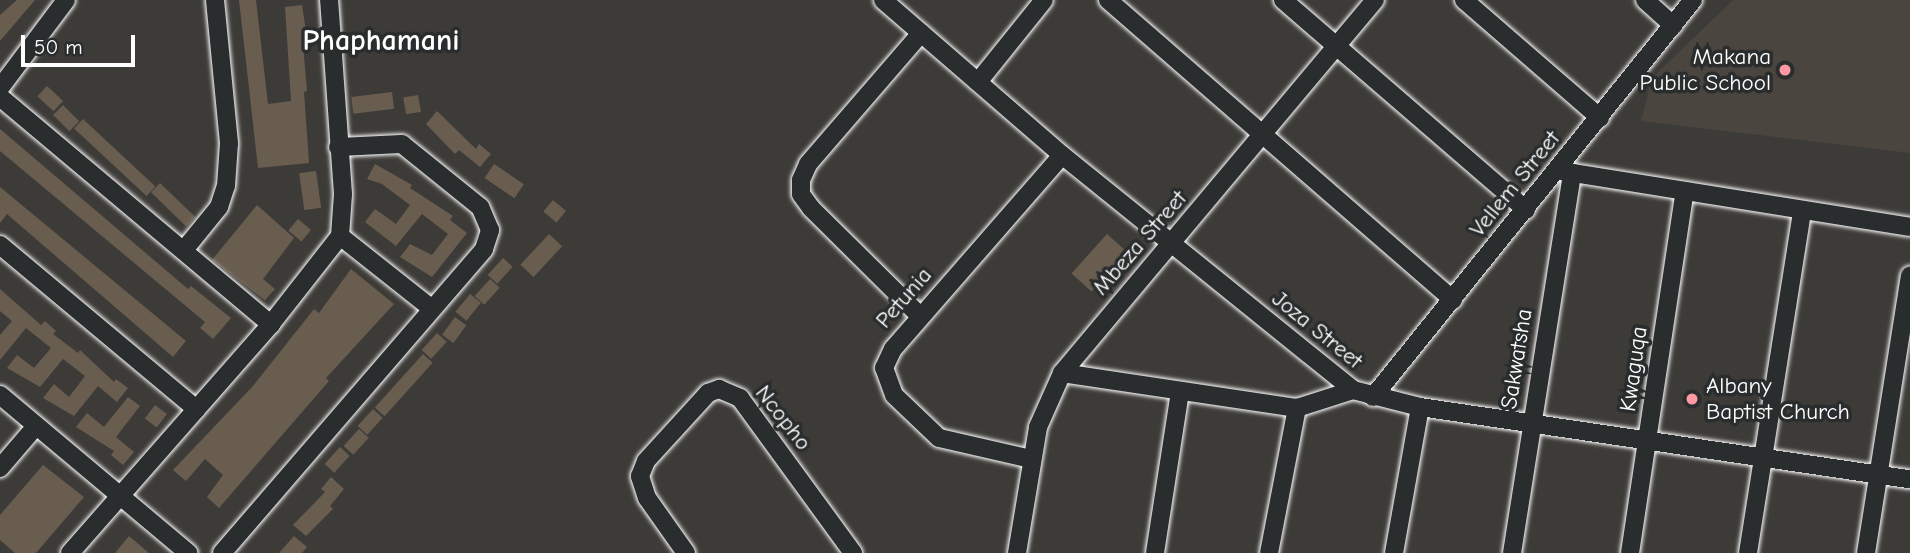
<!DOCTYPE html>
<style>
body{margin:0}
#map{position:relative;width:1910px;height:553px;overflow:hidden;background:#3d3b38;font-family:"Comic Neue",sans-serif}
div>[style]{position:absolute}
.built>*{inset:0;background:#4a453f}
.building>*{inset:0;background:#695d50;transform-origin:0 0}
.roads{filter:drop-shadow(0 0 2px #fff) drop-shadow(0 0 2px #fff)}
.minor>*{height:18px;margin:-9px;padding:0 9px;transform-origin:9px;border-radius:9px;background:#2a2d2e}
.dots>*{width:19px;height:19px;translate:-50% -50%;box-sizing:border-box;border:4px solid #2a2d2e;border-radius:50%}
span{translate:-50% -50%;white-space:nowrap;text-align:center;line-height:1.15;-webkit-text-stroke:7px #2a2d2e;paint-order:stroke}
.poi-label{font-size:23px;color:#fff}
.right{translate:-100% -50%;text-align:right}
.left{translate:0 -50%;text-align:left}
.street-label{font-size:23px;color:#fff}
.district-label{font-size:30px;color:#fff;font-weight:700}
.scale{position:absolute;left:21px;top:35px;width:114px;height:32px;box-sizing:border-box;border:4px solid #fff;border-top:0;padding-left:9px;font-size:21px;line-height:24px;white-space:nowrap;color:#fff;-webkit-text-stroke:5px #2a2d2e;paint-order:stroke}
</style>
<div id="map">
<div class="built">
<div style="clip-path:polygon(1733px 0,1910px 0,1910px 153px,1641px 121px,1652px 78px)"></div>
</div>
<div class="building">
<div style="clip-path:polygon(17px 0,35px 0,0 41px,0 15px)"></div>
<div style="clip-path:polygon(239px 0,256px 0,268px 104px,291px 101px,285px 7px,302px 5px,308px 44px,303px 44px,307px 91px,304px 92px,309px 163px,258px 168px)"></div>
<div style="left:47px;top:86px;width:22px;height:14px;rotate:43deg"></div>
<div style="left:392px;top:92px;width:17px;height:41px;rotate:83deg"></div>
<div style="left:418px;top:95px;width:17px;height:15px;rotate:80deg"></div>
<div style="left:63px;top:105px;width:23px;height:14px;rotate:45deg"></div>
<div style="clip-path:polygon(437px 111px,476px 149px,479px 144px,491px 154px,480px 167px,459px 150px,455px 154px,426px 124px)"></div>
<div style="left:83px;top:119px;width:99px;height:13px;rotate:43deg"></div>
<div style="clip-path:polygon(0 129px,188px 289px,191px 286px,231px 318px,213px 339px,200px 328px,205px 322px,0 151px)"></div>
<div style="clip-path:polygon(375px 164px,412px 185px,410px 188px,453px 216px,450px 220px,467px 233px,432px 277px,400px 257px,410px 244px,432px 255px,448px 234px,422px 214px,396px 246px,365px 222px,375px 209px,396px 224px,410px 205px,382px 184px,367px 179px)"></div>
<div style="left:494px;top:164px;width:36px;height:17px;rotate:34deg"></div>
<div style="left:316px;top:171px;width:37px;height:17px;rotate:82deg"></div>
<div style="left:160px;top:183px;width:49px;height:13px;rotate:44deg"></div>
<div style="clip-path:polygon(0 187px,186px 341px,173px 357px,7px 214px,0 223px)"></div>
<div style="left:553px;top:200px;width:17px;height:15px;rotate:40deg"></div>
<div style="clip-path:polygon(257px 205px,294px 238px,263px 279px,275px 289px,265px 300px,212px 260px)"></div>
<div style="left:298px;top:219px;width:17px;height:15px;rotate:40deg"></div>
<div style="left:549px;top:234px;width:18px;height:42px;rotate:43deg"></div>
<div style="left:1107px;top:234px;width:27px;height:53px;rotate:42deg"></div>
<div style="left:503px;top:258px;width:13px;height:23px;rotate:42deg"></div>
<div style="clip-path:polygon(351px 269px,394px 304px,326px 378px,329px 381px,219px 508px,207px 497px,223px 475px,205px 459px,186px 481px,173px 470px,253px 386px,314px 309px,319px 313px)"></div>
<div style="left:490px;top:279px;width:13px;height:23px;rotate:42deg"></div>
<div style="clip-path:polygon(0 289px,41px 325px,45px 321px,56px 331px,53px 334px,78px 353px,80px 350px,114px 382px,116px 379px,128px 388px,117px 402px,98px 386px,74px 416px,43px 398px,54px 384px,69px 397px,85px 376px,63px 359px,40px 387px,7px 368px,17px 355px,34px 368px,51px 348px,26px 328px,0 360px,0 335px,12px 321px,0 311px)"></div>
<div style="left:470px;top:294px;width:14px;height:23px;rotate:39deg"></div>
<div style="left:455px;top:317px;width:14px;height:22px;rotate:36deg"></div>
<div style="left:437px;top:333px;width:13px;height:23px;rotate:42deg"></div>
<div style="left:423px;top:354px;width:13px;height:72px;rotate:42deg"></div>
<div style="clip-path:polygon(128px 397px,140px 406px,116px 437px,134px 452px,123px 465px,111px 455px,114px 451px,76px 427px,87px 413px,104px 427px)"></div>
<div style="left:155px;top:405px;width:15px;height:17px;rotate:37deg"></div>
<div style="left:373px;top:409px;width:13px;height:23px;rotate:42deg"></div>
<div style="left:359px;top:429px;width:13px;height:23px;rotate:42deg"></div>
<div style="left:340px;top:447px;width:13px;height:23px;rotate:42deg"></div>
<div style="clip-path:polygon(43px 465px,84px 497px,36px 553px,15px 553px,0 540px,0 515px)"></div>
<div style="clip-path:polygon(331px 477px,344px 489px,330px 506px,333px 509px,306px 536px,293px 525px,325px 492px,321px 489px)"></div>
<div style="clip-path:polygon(129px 536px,149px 553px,115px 553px)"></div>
<div style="clip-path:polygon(294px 536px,307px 547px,302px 553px,279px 553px)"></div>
</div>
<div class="roads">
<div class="minor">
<div style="left:883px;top:0;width:237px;rotate:40.9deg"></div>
<div style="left:1062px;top:155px;width:374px;rotate:38.9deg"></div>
<div style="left:1353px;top:390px;width:69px;rotate:14.2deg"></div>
<div style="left:1420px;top:407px;width:495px;rotate:8.4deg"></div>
<div style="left:1108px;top:0;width:457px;rotate:41deg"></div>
<div style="left:1283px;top:0;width:321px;rotate:40.8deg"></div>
<div style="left:1464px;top:0;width:180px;rotate:40.9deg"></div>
<div style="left:1645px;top:0;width:38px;rotate:42deg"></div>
<div style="left:978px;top:82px;width:105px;rotate:-51.2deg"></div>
<div style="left:0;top:88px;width:110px;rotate:-53.1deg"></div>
<div style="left:0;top:97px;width:354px;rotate:40deg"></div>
<div style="left:1561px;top:171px;width:353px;rotate:9.1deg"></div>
<div style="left:340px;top:236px;width:116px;rotate:38.4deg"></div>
<div style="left:0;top:245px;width:256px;rotate:39.9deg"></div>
<div style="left:184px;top:250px;width:55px;rotate:-50.9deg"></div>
<div style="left:219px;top:207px;width:22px;rotate:-72deg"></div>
<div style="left:226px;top:186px;width:43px;rotate:-86deg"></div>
<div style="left:229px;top:143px;width:144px;rotate:-95.6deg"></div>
<div style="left:920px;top:316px;width:153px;rotate:-135.3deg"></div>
<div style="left:811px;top:208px;width:17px;rotate:-126deg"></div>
<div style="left:801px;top:194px;width:14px;rotate:-90deg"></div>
<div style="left:801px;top:180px;width:17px;rotate:-66deg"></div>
<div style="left:808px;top:164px;width:173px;rotate:-49.2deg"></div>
<div style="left:1062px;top:373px;width:238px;rotate:8.5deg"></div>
<div style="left:1297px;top:408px;width:59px;rotate:-17.8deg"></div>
<div style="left:0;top:395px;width:246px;rotate:40deg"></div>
<div style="left:1373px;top:397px;width:510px;rotate:-51.13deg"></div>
<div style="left:1031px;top:459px;width:94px;rotate:-167.1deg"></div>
<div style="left:939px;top:438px;width:62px;rotate:-136.3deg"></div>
<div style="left:894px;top:395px;width:29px;rotate:-110deg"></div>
<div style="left:884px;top:368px;width:21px;rotate:-65deg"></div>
<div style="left:893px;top:349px;width:257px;rotate:-48.9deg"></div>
<div style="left:0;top:468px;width:55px;rotate:-49.4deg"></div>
<div style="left:70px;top:553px;width:305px;rotate:-48.7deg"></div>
<div style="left:271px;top:324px;width:112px;rotate:-51.9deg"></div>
<div style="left:340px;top:236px;width:42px;rotate:-85.9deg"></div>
<div style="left:343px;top:194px;width:195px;rotate:-94.1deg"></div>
<div style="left:222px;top:553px;width:401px;rotate:-49.2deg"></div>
<div style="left:484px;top:249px;width:20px;rotate:-72deg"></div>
<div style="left:490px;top:230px;width:25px;rotate:-113deg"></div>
<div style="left:480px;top:207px;width:100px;rotate:-141.1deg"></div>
<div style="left:402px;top:144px;width:64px;rotate:177.3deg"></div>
<div style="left:686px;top:553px;width:67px;rotate:-125.3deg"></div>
<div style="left:647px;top:498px;width:23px;rotate:-108deg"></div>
<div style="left:640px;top:476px;width:16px;rotate:-68deg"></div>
<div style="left:646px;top:461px;width:92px;rotate:-47.6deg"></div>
<div style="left:708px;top:393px;width:12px;rotate:-20deg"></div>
<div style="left:719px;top:389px;width:23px;rotate:23deg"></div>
<div style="left:740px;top:398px;width:192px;rotate:53.9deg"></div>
<div style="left:1017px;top:553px;width:128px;rotate:-80.5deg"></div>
<div style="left:1038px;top:427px;width:59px;rotate:-66deg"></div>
<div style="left:1062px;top:373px;width:487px;rotate:-50deg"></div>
<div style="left:1155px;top:553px;width:163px;rotate:-81.2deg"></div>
<div style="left:1269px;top:553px;width:148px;rotate:-79.1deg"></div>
<div style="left:1394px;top:553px;width:148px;rotate:-79.9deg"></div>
<div style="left:1512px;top:553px;width:385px;rotate:-81deg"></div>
<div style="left:1630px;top:553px;width:366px;rotate:-81.4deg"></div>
<div style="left:1748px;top:553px;width:346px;rotate:-81deg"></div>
<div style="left:1866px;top:553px;width:281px;rotate:-81deg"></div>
</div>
</div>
<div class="dots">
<div style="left:1785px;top:70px;background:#ff9aa2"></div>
<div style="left:1692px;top:399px;background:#ff9aa2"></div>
</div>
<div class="poi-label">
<span class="right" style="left:1771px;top:70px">Makana<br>Public School</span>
<span class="left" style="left:1706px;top:399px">Albany<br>Baptist Church</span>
</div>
<div class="street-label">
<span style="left:1515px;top:184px;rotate:-51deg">Vellem Street</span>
<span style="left:1140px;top:243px;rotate:-49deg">Mbeza Street</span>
<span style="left:904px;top:298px;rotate:-49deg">Petunia</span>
<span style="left:1317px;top:330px;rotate:39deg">Joza Street</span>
<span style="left:1517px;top:359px;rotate:-81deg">Sakwatsha</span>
<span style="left:1634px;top:369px;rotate:-82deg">Kwaguqa</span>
<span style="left:783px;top:418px;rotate:52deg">Ncopho</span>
</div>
<div class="district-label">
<span style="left:381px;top:41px">Phaphamani</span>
</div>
<div class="scale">50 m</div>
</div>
